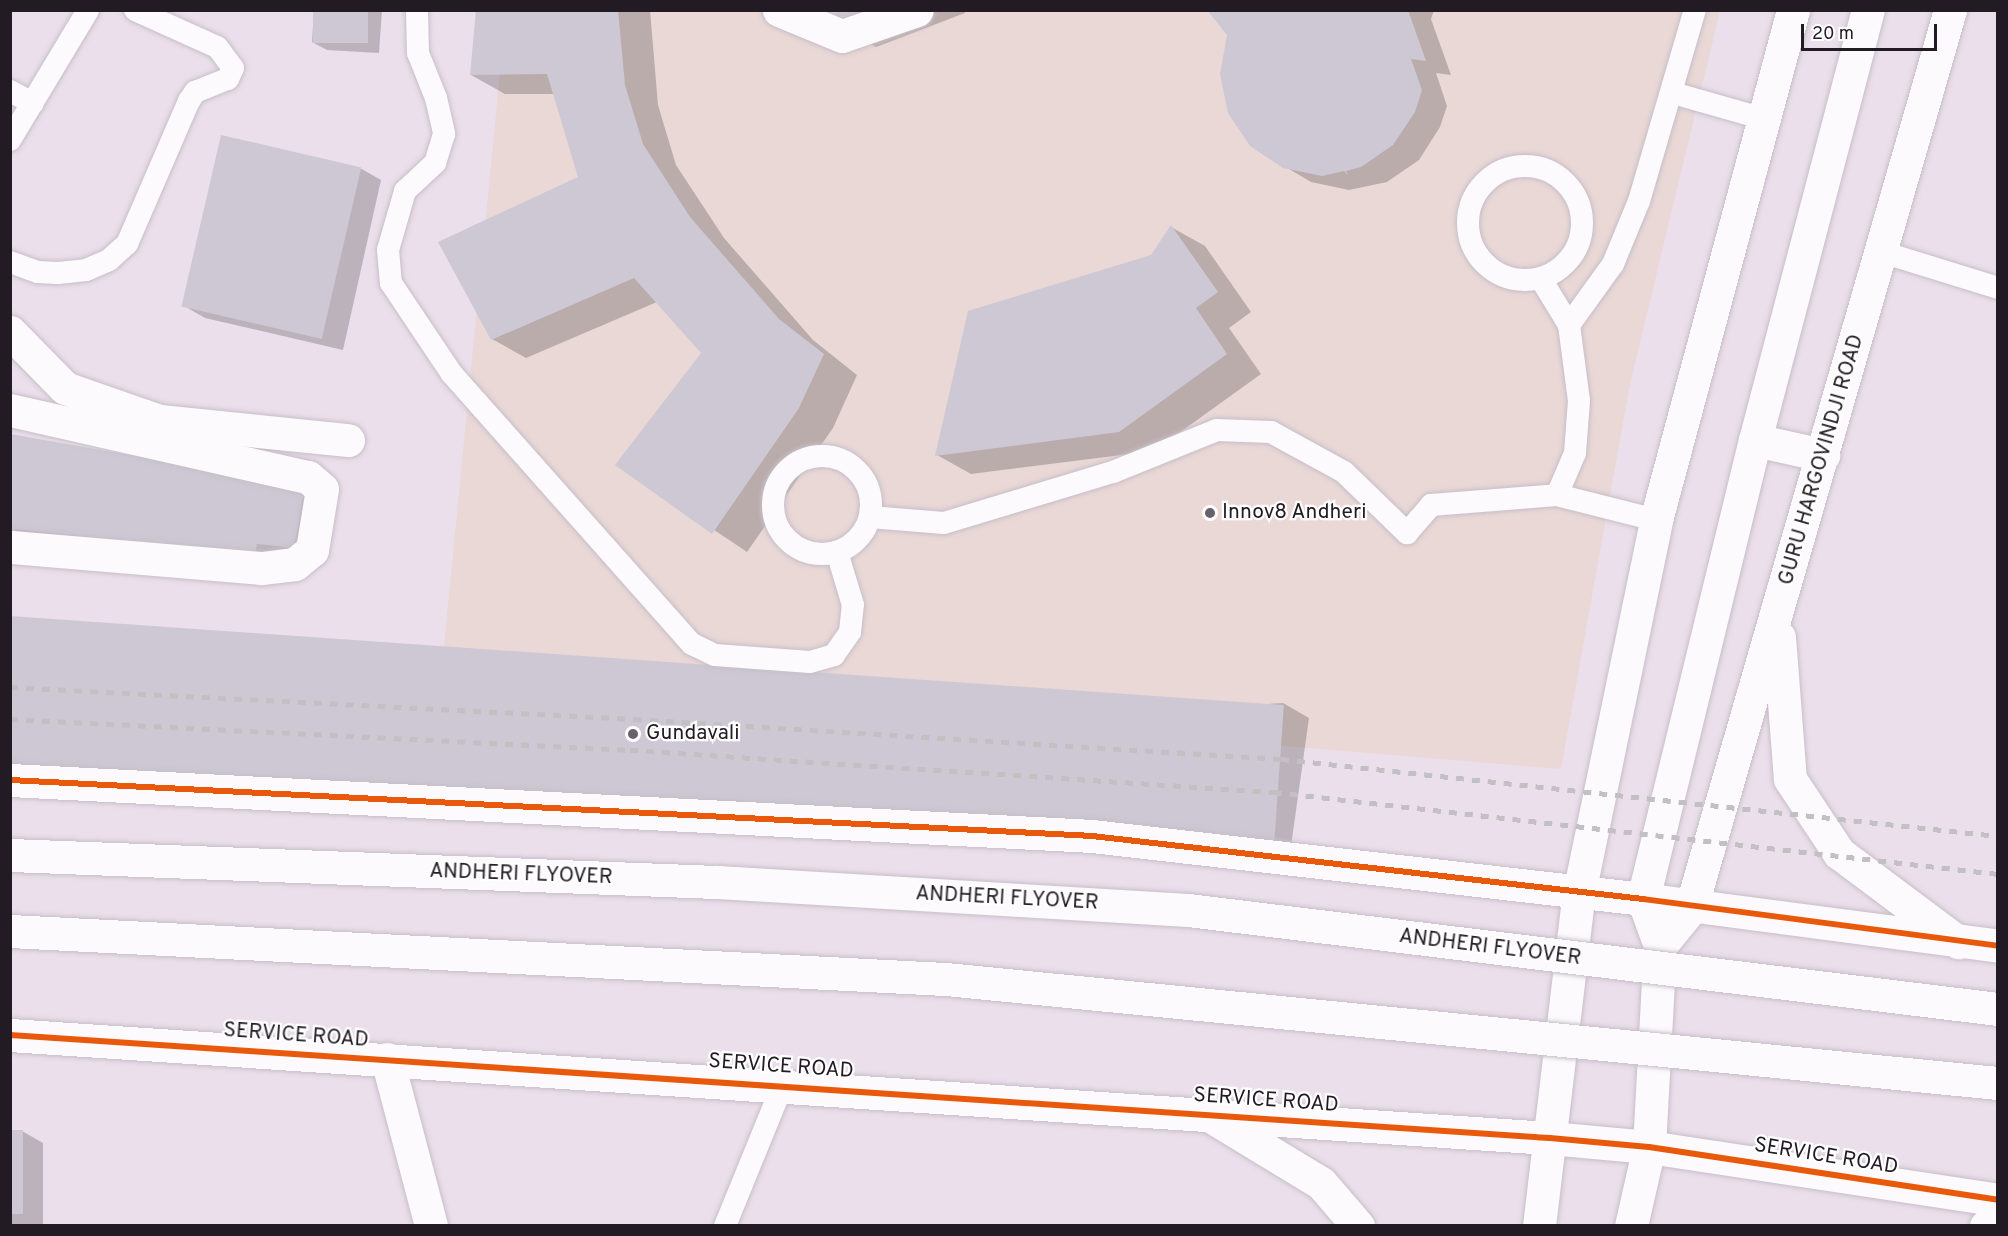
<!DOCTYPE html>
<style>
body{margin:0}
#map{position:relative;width:2008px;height:1236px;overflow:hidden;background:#eadfeb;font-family:Overpass,sans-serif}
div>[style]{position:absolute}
.commercial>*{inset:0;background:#e9d8d6}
.shadow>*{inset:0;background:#0003}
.building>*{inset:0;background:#cdc8d3;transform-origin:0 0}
.roads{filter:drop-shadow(0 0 2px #c7bec8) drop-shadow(0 0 2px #c7bec8)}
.lane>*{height:22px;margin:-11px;padding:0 11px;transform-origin:11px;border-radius:11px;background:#fcfafc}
.lane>.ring{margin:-11px;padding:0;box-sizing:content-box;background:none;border:22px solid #fcfafc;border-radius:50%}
.street>*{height:33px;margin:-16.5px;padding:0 16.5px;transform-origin:16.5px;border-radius:16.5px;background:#fcfafc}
.secondary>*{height:33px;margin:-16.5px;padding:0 16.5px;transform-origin:16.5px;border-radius:16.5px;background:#fcfafc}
.primary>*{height:33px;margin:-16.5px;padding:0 16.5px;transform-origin:16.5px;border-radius:16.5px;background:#fcfafc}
.rail>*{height:4.5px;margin-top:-2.25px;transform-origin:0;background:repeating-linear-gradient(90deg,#c2c0c2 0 8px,transparent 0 16px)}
.bridges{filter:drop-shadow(0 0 2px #c7bec8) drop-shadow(0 0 2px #c7bec8)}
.highway-bridge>*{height:33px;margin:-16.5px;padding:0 16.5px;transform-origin:16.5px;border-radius:16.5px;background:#fcfafc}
.cycleway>*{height:6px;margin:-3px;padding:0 3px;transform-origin:3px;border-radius:3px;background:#e8590c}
.dots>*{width:16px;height:16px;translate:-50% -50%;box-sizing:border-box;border:3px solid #fff;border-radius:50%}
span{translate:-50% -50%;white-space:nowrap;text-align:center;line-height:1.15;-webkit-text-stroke:4.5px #fff;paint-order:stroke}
.street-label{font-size:21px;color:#221b24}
.poi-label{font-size:21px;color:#221b24}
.left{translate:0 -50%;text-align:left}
.frame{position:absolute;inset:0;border:12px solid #221b24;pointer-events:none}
.scale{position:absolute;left:1801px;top:24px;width:136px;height:27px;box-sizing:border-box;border:3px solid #221b24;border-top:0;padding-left:8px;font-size:18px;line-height:21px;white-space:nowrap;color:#221b24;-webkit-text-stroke:4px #fff;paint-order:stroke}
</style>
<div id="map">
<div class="commercial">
<div style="clip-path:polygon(506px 11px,1720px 11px,1630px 384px,1561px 769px,441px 677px)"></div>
</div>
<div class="shadow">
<div style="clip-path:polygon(314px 10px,382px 10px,379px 53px,327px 50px,312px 42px)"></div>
<div style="clip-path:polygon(478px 10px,650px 10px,658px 105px,676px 165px,724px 238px,813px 340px,857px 375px,833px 428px,747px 552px,617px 465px,703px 353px,657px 302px,526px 358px,492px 339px,579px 178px,554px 94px,505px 94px,471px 75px)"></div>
<div style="clip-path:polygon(835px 10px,964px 10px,965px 13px,876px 47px,842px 28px)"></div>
<div style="clip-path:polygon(1209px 10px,1434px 10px,1431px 19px,1451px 75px,1436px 73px,1447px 106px,1440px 127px,1419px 160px,1387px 182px,1349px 190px,1311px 182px,1284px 166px,1229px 35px)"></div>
<div style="clip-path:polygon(360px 168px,381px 180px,343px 350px,205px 318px,184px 306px)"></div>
<div style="clip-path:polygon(1171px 227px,1205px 246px,1251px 312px,1229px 328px,1261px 374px,1154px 451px,971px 474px,937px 455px,1152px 257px)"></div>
<div style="clip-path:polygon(10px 435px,305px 487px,320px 562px,10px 552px)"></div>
<div style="clip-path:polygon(1283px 703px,1309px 718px,1291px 846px,15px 779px)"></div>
<div style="clip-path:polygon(10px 1131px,22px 1131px,43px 1143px,43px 1225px,10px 1225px)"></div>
</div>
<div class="building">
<div style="left:313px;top:10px;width:55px;height:33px"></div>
<div style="clip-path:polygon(476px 10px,618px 10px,625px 85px,643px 144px,690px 217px,779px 319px,824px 354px,799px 408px,712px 534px,615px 465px,701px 353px,634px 278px,491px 340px,438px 242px,578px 177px,547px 74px,470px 75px)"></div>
<div style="clip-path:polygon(834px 10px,887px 10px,841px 29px)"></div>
<div style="clip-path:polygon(1207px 10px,1408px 10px,1426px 61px,1411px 59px,1422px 90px,1415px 112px,1393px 145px,1361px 167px,1346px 171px,1348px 175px,1344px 171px,1322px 176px,1283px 168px,1250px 146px,1228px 113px,1220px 74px,1227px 35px)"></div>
<div style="left:221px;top:135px;width:144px;height:176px;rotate:13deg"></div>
<div style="clip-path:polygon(1171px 225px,1218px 292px,1196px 308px,1227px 354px,1119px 432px,935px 456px,968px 311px,1151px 255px)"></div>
<div style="clip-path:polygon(10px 434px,305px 486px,294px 548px,257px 544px,255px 555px,15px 529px,16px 540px,10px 540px)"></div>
<div style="left:10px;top:616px;width:1277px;height:150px;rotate:4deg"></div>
<div style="left:10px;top:1130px;width:13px;height:84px"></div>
</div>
<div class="roads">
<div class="lane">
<div style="left:417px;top:10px;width:43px;rotate:88.7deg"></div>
<div style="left:418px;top:53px;width:48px;rotate:68.2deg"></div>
<div style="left:436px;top:98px;width:37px;rotate:77deg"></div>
<div style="left:444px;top:134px;width:30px;rotate:107deg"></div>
<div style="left:435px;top:163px;width:41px;rotate:137deg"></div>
<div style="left:405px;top:191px;width:61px;rotate:106.1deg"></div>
<div style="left:388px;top:250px;width:33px;rotate:85deg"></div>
<div style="left:391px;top:283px;width:110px;rotate:56.2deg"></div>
<div style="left:452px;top:374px;width:361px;rotate:48.4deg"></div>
<div style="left:692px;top:644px;width:25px;rotate:26deg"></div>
<div style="left:715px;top:655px;width:95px;rotate:4.2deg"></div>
<div style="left:810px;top:662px;width:25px;rotate:-16deg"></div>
<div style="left:834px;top:655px;width:28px;rotate:-55deg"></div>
<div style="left:850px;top:632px;width:27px;rotate:-84deg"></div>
<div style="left:853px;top:605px;width:55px;rotate:-106.8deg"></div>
<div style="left:10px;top:91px;width:26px;rotate:28deg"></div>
<div style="left:1673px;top:93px;width:95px;rotate:15.9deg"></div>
<div style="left:10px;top:140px;width:152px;rotate:-59deg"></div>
<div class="ring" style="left:1468px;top:166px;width:92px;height:92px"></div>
<div style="left:1882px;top:252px;width:121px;rotate:17.2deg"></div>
<div style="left:10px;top:262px;width:29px;rotate:20deg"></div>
<div style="left:37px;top:272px;width:21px;rotate:3deg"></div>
<div style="left:58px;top:273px;width:28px;rotate:-6deg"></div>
<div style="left:86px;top:270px;width:25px;rotate:-23deg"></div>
<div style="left:109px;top:260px;width:24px;rotate:-42deg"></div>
<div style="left:127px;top:244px;width:156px;rotate:-66.6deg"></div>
<div style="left:189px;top:101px;width:11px;rotate:-56deg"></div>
<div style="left:195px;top:92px;width:35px;rotate:-22deg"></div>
<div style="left:228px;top:79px;width:12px;rotate:-66deg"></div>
<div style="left:233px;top:68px;width:26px;rotate:-127deg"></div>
<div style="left:217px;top:47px;width:90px;rotate:-155.7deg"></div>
<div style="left:1541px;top:279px;width:54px;rotate:58.7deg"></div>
<div class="ring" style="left:773px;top:456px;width:76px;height:76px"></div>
<div style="left:1557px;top:495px;width:46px;rotate:-66.8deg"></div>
<div style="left:1575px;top:453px;width:52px;rotate:-85.6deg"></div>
<div style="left:1579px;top:401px;width:77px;rotate:-97.5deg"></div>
<div style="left:1569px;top:325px;width:75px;rotate:-54.2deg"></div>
<div style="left:1613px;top:264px;width:68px;rotate:-67.6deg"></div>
<div style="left:1639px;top:201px;width:199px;rotate:-73.7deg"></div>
<div style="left:870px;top:517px;width:74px;rotate:4.6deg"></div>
<div style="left:944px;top:523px;width:177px;rotate:-16.8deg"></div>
<div style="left:1113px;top:472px;width:112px;rotate:-22deg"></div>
<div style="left:1217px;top:430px;width:54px;rotate:2.1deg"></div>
<div style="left:1271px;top:432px;width:83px;rotate:28.7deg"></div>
<div style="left:1344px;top:472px;width:88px;rotate:44.1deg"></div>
<div style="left:1407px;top:533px;width:37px;rotate:-49deg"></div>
<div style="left:1431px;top:505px;width:126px;rotate:-4.5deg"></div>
<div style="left:1557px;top:495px;width:102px;rotate:14.2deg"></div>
<div style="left:725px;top:1226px;width:153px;rotate:-67.8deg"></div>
</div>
<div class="street">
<div style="left:779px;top:10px;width:68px;rotate:22.4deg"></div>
<div style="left:842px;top:36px;width:79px;rotate:-19.1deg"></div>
<div style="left:10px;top:332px;width:78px;rotate:45.5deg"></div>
<div style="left:65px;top:388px;width:101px;rotate:19.2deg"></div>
<div style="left:160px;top:421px;width:189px;rotate:5.8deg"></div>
<div style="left:10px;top:410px;width:305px;rotate:12.7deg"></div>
<div style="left:308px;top:477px;width:18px;rotate:41deg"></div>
<div style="left:322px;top:489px;width:62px;rotate:99.3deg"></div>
<div style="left:312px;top:550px;width:22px;rotate:141deg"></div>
<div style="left:295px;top:564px;width:34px;rotate:173deg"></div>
<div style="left:261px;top:568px;width:252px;rotate:-175.2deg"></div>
<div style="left:387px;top:1059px;width:173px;rotate:75.2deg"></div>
</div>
<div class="secondary">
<div style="left:10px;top:780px;width:1083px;rotate:2.96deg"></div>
<div style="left:1092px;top:836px;width:555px;rotate:6.52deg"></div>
<div style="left:1643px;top:899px;width:358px;rotate:7.5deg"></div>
<div style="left:1660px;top:946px;width:50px;rotate:-109.9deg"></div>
<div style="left:1643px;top:899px;width:472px;rotate:-76.3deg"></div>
<div style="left:1755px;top:440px;width:445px;rotate:-75.3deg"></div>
<div style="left:10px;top:1035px;width:1543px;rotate:3.83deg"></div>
<div style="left:1550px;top:1138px;width:99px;rotate:5.2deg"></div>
<div style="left:1649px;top:1147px;width:353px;rotate:8.6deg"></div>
<div style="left:1212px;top:1117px;width:127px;rotate:31.2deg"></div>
<div style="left:1321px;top:1183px;width:57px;rotate:49.3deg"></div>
</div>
<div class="primary">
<div style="left:1755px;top:440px;width:70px;rotate:12.4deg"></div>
<div style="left:1779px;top:637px;width:142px;rotate:85.6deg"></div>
<div style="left:1790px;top:779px;width:89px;rotate:56.5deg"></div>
<div style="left:1839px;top:853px;width:149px;rotate:36.8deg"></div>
<div style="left:1539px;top:1226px;width:335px;rotate:-83.2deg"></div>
<div style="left:1579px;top:893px;width:381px;rotate:-78.3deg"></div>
<div style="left:1656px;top:520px;width:528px;rotate:-74.96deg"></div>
<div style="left:1631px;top:1226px;width:81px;rotate:-77.2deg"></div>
<div style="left:1649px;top:1147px;width:201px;rotate:-86.9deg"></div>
<div style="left:1660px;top:946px;width:49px;rotate:-50.8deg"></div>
<div style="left:1691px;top:908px;width:935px;rotate:-73.91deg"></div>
<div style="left:1986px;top:1226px;width:12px;rotate:-14deg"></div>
</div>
</div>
<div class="rail">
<div style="left:10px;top:687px;width:625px;rotate:2.94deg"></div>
<div style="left:634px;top:719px;width:648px;rotate:3.54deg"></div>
<div style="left:1281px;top:759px;width:721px;rotate:6.13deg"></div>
<div style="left:10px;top:719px;width:621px;rotate:2.86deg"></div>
<div style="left:630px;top:750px;width:645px;rotate:3.73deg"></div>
<div style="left:1274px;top:792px;width:729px;rotate:6.46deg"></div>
</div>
<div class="bridges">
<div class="highway-bridge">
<div style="left:10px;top:855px;width:708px;rotate:2.19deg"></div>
<div style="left:717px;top:882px;width:472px;rotate:3.4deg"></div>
<div style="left:1188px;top:910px;width:816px;rotate:6.97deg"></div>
<div style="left:10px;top:931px;width:937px;rotate:2.94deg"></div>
<div style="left:946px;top:979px;width:1057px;rotate:5.65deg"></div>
</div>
</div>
<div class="cycleway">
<div style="left:10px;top:780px;width:1083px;rotate:2.96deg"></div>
<div style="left:1092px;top:836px;width:555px;rotate:6.52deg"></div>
<div style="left:1643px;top:899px;width:358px;rotate:7.5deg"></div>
<div style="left:10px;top:1035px;width:1543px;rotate:3.83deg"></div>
<div style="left:1550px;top:1138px;width:99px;rotate:5.2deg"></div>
<div style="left:1649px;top:1147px;width:353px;rotate:8.6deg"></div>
</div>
<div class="dots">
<div style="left:1210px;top:513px;background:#68606a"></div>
<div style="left:633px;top:734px;background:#68606a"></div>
</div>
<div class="street-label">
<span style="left:1822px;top:460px;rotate:-74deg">GURU HARGOVINDJI ROAD</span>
<span style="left:521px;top:875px;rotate:2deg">ANDHERI FLYOVER</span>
<span style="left:1007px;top:899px;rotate:3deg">ANDHERI FLYOVER</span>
<span style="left:1490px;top:948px;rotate:7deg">ANDHERI FLYOVER</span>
<span style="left:296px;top:1036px;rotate:4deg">SERVICE ROAD</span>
<span style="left:781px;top:1067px;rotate:4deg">SERVICE ROAD</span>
<span style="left:1266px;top:1101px;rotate:4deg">SERVICE ROAD</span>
<span style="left:1826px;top:1157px;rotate:9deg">SERVICE ROAD</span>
</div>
<div class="poi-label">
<span class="left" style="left:1222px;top:513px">Innov8 Andheri</span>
<span class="left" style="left:646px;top:734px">Gundavali</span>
</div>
<div class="frame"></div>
<div class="scale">20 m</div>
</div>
